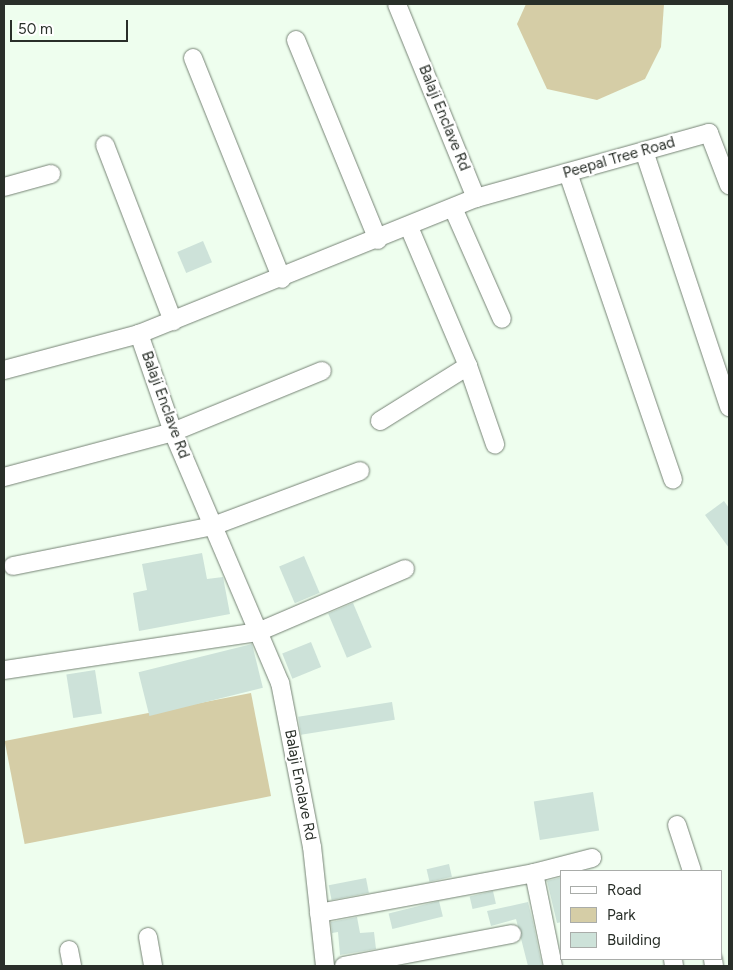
<!DOCTYPE html>
<style>
body{margin:0}
#map{position:relative;width:733px;height:970px;overflow:hidden;background:#eefeee;font-family:Figtree,sans-serif}
div>[style]{position:absolute}
.green>*{inset:0;background:#d5cda6;transform-origin:0 0}
.building>*{inset:0;background:#cde2d9;transform-origin:0 0}
.roads{filter:drop-shadow(0 0 1px #768375) drop-shadow(0 0 1px #768375)}
.street>*{height:18px;margin:-9px;padding:0 9px;transform-origin:9px;border-radius:9px;background:#fff}
span{translate:-50% -50%;white-space:nowrap;text-align:center;line-height:1.15;-webkit-text-stroke:4.5px #fff;paint-order:stroke}
.street-label{font-size:15px;color:#292f29}
.frame{position:absolute;inset:0;border:5px solid #292f29;pointer-events:none}
.legend{position:absolute;left:560px;top:870px;width:162px;height:90px;box-sizing:border-box;background:#fff;border:1px solid #a9aca9;margin:0;padding:6px 9px;list-style:none;font-size:15px;color:#292f29}
.legend li{display:flex;align-items:center;gap:10px;height:25px}
.legend b{width:25px;border:1px solid #a9aca9}
.scale{position:absolute;left:10px;top:20px;width:118px;height:22px;box-sizing:border-box;border:2px solid #292f29;border-top:0;padding-left:6px;font-size:15px;line-height:18px;white-space:nowrap;color:#292f29;-webkit-text-stroke:4px #fff;paint-order:stroke}
</style>
<div id="map">
<div class="green">
<div style="clip-path:polygon(526px 4px,664px 4px,661px 47px,645px 79px,597px 100px,547px 89px,517px 24px)"></div>
<div style="left:251px;top:693px;width:105px;height:251px;rotate:79deg"></div>
</div>
<div class="building">
<div style="left:203px;top:241px;width:23px;height:28px;rotate:67deg"></div>
<div style="clip-path:polygon(724px 501px,729px 508px,729px 548px,705px 515px)"></div>
<div style="clip-path:polygon(202px 553px,207px 579px,223px 577px,230px 614px,139px 631px,133px 593px,147px 590px,142px 564px)"></div>
<div style="left:304px;top:556px;width:40px;height:27px;rotate:67deg"></div>
<div style="left:353px;top:603px;width:48px;height:27px;rotate:67deg"></div>
<div style="left:311px;top:642px;width:27px;height:31px;rotate:68deg"></div>
<div style="left:252px;top:644px;width:45px;height:117px;rotate:76deg"></div>
<div style="left:95px;top:670px;width:44px;height:29px;rotate:81deg"></div>
<div style="left:392px;top:702px;width:18px;height:95px;rotate:81deg"></div>
<div style="left:593px;top:792px;width:39px;height:60px;rotate:81deg"></div>
<div style="left:449px;top:864px;width:13px;height:23px;rotate:77deg"></div>
<div style="clip-path:polygon(562px 877px,562px 922px,557px 923px,547px 881px)"></div>
<div style="left:366px;top:878px;width:15px;height:38px;rotate:79deg"></div>
<div style="left:493px;top:891px;width:13px;height:24px;rotate:77deg"></div>
<div style="left:439px;top:901px;width:16px;height:52px;rotate:76deg"></div>
<div style="clip-path:polygon(528px 902px,533px 922px,542px 966px,528px 966px,516px 919px,491px 926px,487px 911px)"></div>
<div style="clip-path:polygon(357px 917px,360px 933px,374px 932px,376px 949px,340px 955px,338px 932px,332px 933px,331px 922px)"></div>
</div>
<div class="roads">
<div class="street">
<div style="left:296px;top:40px;width:216px;rotate:67.7deg"></div>
<div style="left:193px;top:58px;width:238px;rotate:68.1deg"></div>
<div style="left:105px;top:145px;width:189px;rotate:68.9deg"></div>
<div style="left:644px;top:151px;width:270px;rotate:71.6deg"></div>
<div style="left:568px;top:173px;width:324px;rotate:71.1deg"></div>
<div style="left:4px;top:187px;width:49px;rotate:-15.5deg"></div>
<div style="left:476px;top:198px;width:242px;rotate:-15.6deg"></div>
<div style="left:709px;top:133px;width:56px;rotate:69deg"></div>
<div style="left:453px;top:208px;width:121px;rotate:66.2deg"></div>
<div style="left:468px;top:366px;width:83px;rotate:70.9deg"></div>
<div style="left:4px;top:370px;width:140px;rotate:-14.9deg"></div>
<div style="left:380px;top:421px;width:104px;rotate:-32deg"></div>
<div style="left:468px;top:366px;width:151px;rotate:-113deg"></div>
<div style="left:4px;top:477px;width:175px;rotate:-14.9deg"></div>
<div style="left:173px;top:432px;width:161px;rotate:-22.3deg"></div>
<div style="left:13px;top:566px;width:204px;rotate:-11.3deg"></div>
<div style="left:213px;top:526px;width:157px;rotate:-20.5deg"></div>
<div style="left:4px;top:670px;width:257px;rotate:-8.5deg"></div>
<div style="left:258px;top:632px;width:160px;rotate:-23.2deg"></div>
<div style="left:677px;top:825px;width:48px;rotate:71.9deg"></div>
<div style="left:534px;top:873px;width:60px;rotate:-14.5deg"></div>
<div style="left:319px;top:913px;width:219px;rotate:-10.5deg"></div>
<div style="left:534px;top:873px;width:95px;rotate:78.5deg"></div>
<div style="left:148px;top:937px;width:29px;rotate:80deg"></div>
<div style="left:69px;top:950px;width:16px;rotate:79deg"></div>
<div style="left:673px;top:959px;width:7px;rotate:82deg"></div>
<div style="left:713px;top:959px;width:7px;rotate:82deg"></div>
<div style="left:325px;top:966px;width:120px;rotate:-96.2deg"></div>
<div style="left:312px;top:847px;width:167px;rotate:-101deg"></div>
<div style="left:280px;top:683px;width:273px;rotate:-113.1deg"></div>
<div style="left:173px;top:432px;width:104px;rotate:-109.1deg"></div>
<div style="left:139px;top:334px;width:363px;rotate:-22deg"></div>
<div style="left:476px;top:198px;width:209px;rotate:-112.2deg"></div>
<div style="left:344px;top:966px;width:171px;rotate:-10.8deg"></div>
</div>
</div>
<div class="street-label">
<span style="left:444px;top:118px;rotate:68deg">Balaji Enclave Rd</span>
<span style="left:619px;top:158px;rotate:-16deg">Peepal Tree Road</span>
<span style="left:165px;top:405px;rotate:70deg">Balaji Enclave Rd</span>
<span style="left:300px;top:785px;rotate:79deg">Balaji Enclave Rd</span>
</div>
<div class="frame"></div>
<ul class="legend">
<li><b style="height:6px;background:#fff"></b>Road</li>
<li><b style="height:14px;background:#d5cda6"></b>Park</li>
<li><b style="height:14px;background:#cde2d9"></b>Building</li>
</ul>
<div class="scale">50 m</div>
</div>
